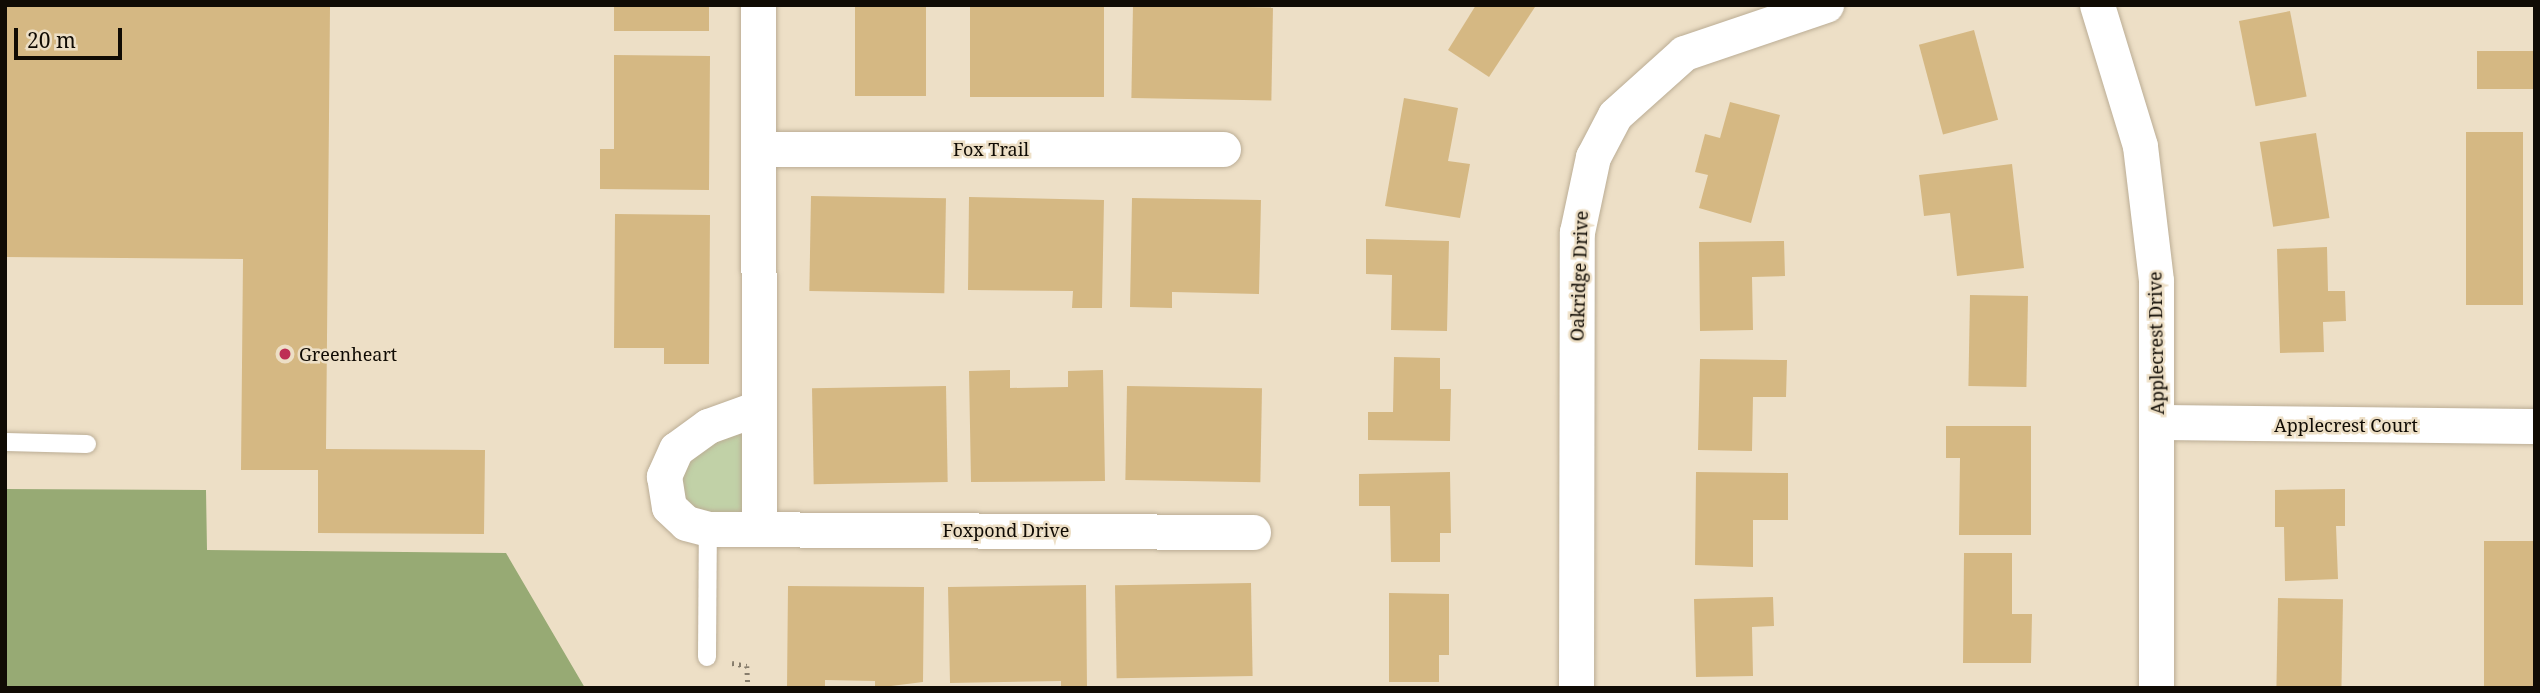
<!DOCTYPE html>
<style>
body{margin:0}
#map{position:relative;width:2540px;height:693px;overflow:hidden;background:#eddfc6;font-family:"Noto Serif",serif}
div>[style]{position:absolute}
.green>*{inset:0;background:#c1d1a7}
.forest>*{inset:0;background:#97aa74}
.building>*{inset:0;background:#d5b883;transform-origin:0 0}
.path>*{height:4.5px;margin-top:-2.25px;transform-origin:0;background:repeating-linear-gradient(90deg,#877d6c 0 2px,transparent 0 7px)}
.roads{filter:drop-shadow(0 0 2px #bbad95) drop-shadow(0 0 2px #bbad95)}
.lane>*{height:18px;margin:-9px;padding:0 9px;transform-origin:9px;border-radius:9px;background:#fff}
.street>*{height:35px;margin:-17.5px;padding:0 17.5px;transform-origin:17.5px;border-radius:17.5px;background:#fff}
.dots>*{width:19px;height:19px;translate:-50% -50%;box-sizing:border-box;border:4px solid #eddfc6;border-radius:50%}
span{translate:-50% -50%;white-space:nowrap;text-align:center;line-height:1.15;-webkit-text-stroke:5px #eddfc6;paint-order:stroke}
.street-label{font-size:18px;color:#100b04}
.poi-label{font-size:18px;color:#100b04}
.left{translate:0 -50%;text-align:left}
.frame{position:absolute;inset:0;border:7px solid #100b04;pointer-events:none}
.scale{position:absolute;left:14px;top:28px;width:108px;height:32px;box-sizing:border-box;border:4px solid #100b04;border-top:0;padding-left:9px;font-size:21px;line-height:24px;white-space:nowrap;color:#100b04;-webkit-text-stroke:5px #eddfc6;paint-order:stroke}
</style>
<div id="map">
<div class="green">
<div style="clip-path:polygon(758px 408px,759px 529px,686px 523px,676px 449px)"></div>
</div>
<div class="forest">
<div style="clip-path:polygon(5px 489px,206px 490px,207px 550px,506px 553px,585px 688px,5px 688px)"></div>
</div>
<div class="building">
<div style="clip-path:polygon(5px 5px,330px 7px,326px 449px,485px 450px,484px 534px,318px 533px,318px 470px,241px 470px,243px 259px,5px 257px)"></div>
<div style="left:614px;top:5px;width:95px;height:26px"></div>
<div style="left:855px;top:5px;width:71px;height:91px"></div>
<div style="left:970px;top:5px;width:134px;height:92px"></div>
<div style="left:1133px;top:5px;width:140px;height:93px;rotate:1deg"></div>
<div style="clip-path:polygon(1476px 5px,1535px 7px,1489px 77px,1448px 50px)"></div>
<div style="left:2290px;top:11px;width:87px;height:52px;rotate:79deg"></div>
<div style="left:1974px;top:30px;width:93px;height:57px;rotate:75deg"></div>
<div style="left:2535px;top:51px;width:38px;height:58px;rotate:90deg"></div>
<div style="clip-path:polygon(614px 55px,710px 56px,709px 190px,600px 189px,600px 149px,614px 149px)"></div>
<div style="clip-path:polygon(1404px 98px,1458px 108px,1448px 161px,1470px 164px,1460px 218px,1385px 206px)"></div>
<div style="clip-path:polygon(1730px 102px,1780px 115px,1751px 223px,1699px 208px,1708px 175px,1695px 172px,1705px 134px,1720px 138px)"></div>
<div style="left:2466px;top:132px;width:57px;height:173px"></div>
<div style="left:2316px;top:133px;width:86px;height:57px;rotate:81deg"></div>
<div style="clip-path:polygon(2012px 164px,2024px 268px,1957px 276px,1950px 213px,1924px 216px,1919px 175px)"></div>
<div style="left:811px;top:196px;width:135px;height:95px;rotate:1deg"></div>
<div style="clip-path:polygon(969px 197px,1104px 200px,1102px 308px,1072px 308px,1073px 291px,968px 290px)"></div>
<div style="clip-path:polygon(1132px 198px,1261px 200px,1259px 294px,1172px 292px,1172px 308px,1130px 307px)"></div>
<div style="clip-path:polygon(615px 214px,710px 215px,709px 364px,664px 364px,664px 348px,614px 348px)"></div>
<div style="clip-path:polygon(1366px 239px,1449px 241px,1447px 331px,1391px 330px,1392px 275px,1366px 274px)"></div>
<div style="clip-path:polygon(1784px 241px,1785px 276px,1752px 277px,1753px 330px,1700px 331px,1699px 242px)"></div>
<div style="clip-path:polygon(2327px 247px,2328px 291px,2345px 291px,2346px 321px,2323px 322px,2324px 352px,2280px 353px,2277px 249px)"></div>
<div style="left:1970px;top:295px;width:58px;height:91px;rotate:1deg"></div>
<div style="clip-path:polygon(1394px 357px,1440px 358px,1440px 389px,1451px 389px,1450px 441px,1368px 440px,1368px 412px,1393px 412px)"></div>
<div style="clip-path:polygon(1700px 359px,1787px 360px,1786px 397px,1753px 397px,1752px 451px,1698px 450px)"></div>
<div style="clip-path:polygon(1010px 370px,1010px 388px,1068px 387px,1068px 371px,1103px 370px,1105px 481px,971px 482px,969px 371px)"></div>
<div style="left:946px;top:386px;width:96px;height:134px;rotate:89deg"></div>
<div style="left:1127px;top:386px;width:135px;height:94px;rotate:1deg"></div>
<div style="clip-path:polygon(1946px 426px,2031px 426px,2031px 535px,1959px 535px,1960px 458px,1946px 458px)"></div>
<div style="clip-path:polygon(1450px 472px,1451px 533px,1440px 533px,1440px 562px,1391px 562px,1390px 506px,1359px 506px,1359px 474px)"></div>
<div style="clip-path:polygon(1696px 472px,1788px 473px,1788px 520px,1753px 520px,1753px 567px,1695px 565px)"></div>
<div style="clip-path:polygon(2345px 489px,2345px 526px,2336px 526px,2338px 579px,2285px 581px,2284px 527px,2275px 527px,2275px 490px)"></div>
<div style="left:2484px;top:541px;width:51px;height:147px"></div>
<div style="clip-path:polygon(1964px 553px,2012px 553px,2012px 614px,2032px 614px,2031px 663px,1963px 663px)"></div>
<div style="left:1251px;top:583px;width:93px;height:136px;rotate:89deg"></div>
<div style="clip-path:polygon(1086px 585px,1087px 688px,1061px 688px,1061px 681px,950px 683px,948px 587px)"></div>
<div style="clip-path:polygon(788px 586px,924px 587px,923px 682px,875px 688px,875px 681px,825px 680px,825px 688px,787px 688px)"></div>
<div style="clip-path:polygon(1389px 593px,1449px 594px,1449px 655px,1439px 655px,1439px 682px,1389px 682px)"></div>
<div style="clip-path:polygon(1773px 597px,1774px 626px,1752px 627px,1753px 676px,1696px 677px,1694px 599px)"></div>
<div style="left:2278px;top:598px;width:65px;height:90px;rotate:1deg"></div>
</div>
<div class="path">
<div style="left:732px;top:663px;width:15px;rotate:11deg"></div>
<div style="left:747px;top:666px;width:22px;rotate:87deg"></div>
</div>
<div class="roads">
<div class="lane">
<div style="left:5px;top:442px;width:82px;rotate:1.4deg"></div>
<div style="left:707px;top:657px;width:128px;rotate:-89.6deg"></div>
</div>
<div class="street">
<div style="left:758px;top:5px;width:524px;rotate:89.89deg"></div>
<div style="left:2097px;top:5px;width:147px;rotate:73deg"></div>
<div style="left:2140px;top:146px;width:136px;rotate:83.2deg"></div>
<div style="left:2156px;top:281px;width:407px;rotate:90deg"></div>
<div style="left:758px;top:149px;width:465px"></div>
<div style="left:758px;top:408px;width:53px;rotate:160.2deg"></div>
<div style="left:708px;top:426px;width:39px;rotate:144deg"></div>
<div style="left:676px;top:449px;width:30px;rotate:114deg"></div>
<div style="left:664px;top:476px;width:31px;rotate:81deg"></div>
<div style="left:669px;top:507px;width:23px;rotate:43deg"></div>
<div style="left:686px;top:523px;width:23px;rotate:15deg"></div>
<div style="left:708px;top:529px;width:545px;rotate:0.32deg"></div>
<div style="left:2157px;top:422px;width:378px;rotate:0.6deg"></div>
<div style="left:1576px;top:688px;width:456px;rotate:-89.9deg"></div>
<div style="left:1577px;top:232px;width:77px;rotate:-78deg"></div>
<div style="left:1593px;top:157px;width:47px;rotate:-62.4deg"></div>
<div style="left:1615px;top:115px;width:93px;rotate:-41.9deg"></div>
<div style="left:1684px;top:53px;width:150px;rotate:-18.7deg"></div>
</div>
</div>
<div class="dots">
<div style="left:285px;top:354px;background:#be2e55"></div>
</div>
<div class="street-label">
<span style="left:991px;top:149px">Fox Trail</span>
<span style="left:1579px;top:276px;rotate:-88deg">Oakridge Drive</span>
<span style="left:2156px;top:343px;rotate:-91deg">Applecrest Drive</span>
<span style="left:2346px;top:425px">Applecrest Court</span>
<span style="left:1006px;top:530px">Foxpond Drive</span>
</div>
<div class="poi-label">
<span class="left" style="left:299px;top:354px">Greenheart</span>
</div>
<div class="frame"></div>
<div class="scale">20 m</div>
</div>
